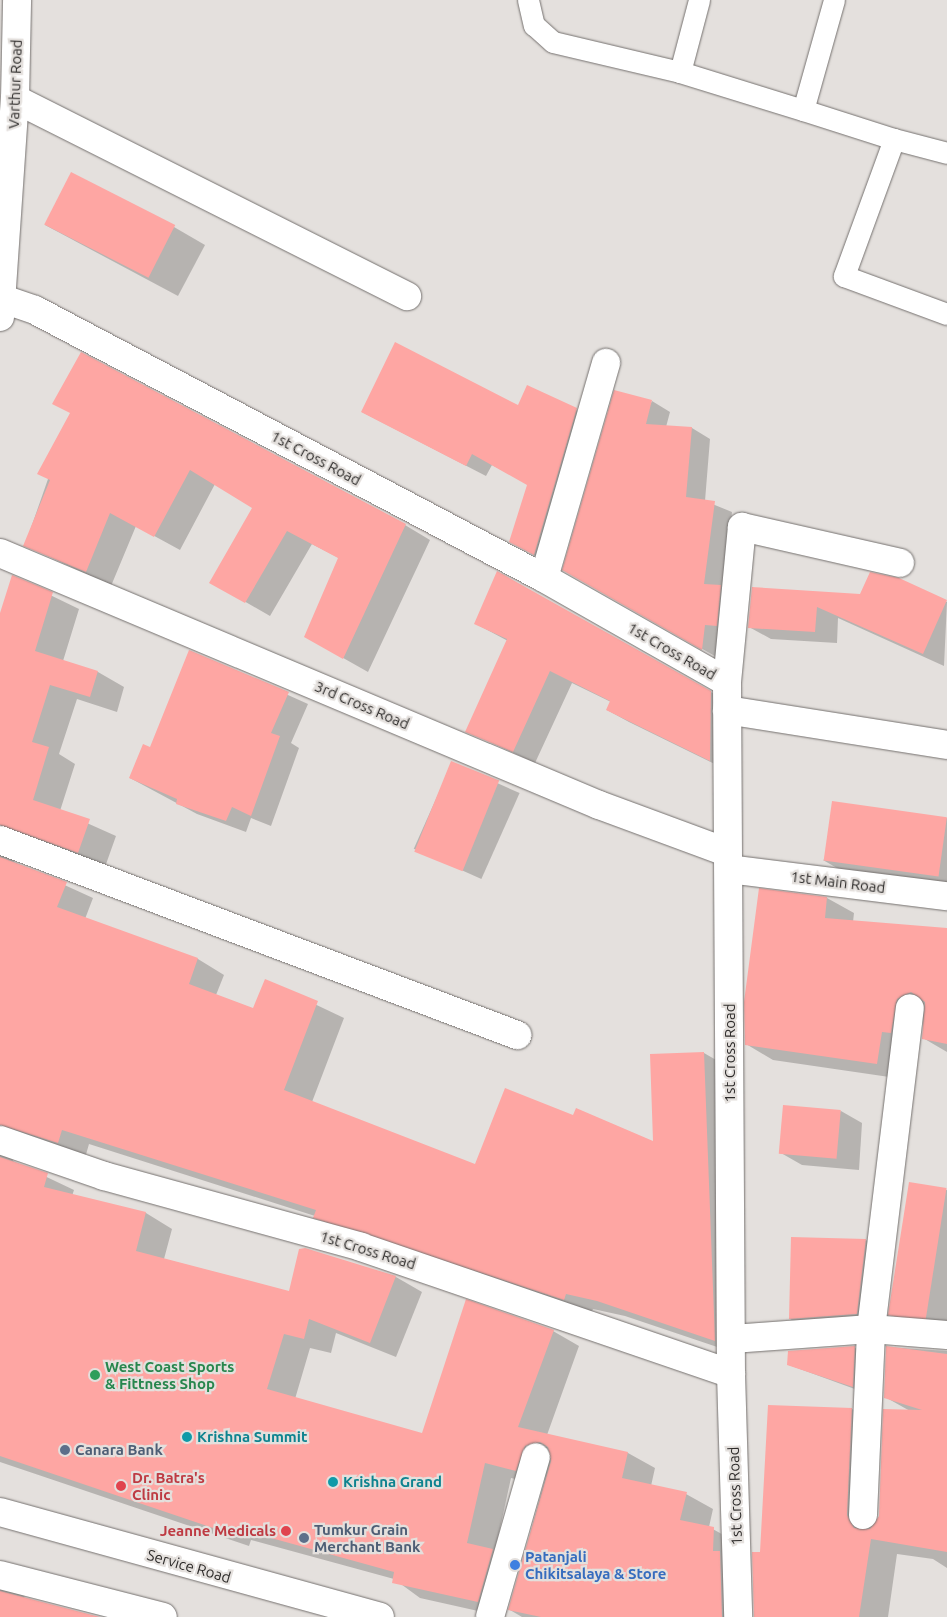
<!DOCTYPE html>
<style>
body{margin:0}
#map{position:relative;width:947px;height:1617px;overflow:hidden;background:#e4e0dd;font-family:Ubuntu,sans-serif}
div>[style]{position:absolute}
.shadow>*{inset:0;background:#0003;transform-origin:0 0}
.building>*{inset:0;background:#fea6a3;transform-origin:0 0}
.roads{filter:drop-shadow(0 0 1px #75716f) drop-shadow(0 0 1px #75716f)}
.service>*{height:21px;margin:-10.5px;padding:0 10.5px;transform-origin:10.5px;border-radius:10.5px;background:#fff}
.minor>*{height:28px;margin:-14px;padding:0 14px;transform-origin:14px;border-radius:14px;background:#fff}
.tertiary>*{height:28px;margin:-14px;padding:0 14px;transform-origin:14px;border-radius:14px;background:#fff}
.primary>*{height:28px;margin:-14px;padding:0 14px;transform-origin:14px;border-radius:14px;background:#fff}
.trunk>*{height:28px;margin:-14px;padding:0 14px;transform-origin:14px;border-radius:14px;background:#fff}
.dots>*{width:14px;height:14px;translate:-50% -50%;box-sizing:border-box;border:2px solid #e4e0dd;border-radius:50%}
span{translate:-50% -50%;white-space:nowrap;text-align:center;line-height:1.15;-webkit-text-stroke:4.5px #e4e0dd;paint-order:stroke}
.street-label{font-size:15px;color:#2d2b2a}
.leisure-label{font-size:15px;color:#27864d;font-weight:700}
.left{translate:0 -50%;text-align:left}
.culture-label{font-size:15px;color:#0d838f;font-weight:700}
.service-label{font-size:15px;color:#4e5e75;font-weight:700}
.health-label{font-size:15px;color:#be3a42;font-weight:700}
.right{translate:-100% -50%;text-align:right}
.shop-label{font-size:15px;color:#366cbe;font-weight:700}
</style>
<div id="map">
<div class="shadow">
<div style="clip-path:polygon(45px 225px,174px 227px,205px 245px,178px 296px)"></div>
<div style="clip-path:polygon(652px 401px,670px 412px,666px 427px,692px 428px,710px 439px,705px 501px,732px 512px,723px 588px,720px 659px,564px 570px)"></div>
<div style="clip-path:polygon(518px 406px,576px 410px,596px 421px,554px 565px,530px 553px,528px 484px,492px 465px,486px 476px,362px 412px)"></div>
<div style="clip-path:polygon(71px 413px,405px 525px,430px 540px,368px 672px,306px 637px,339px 558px,312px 544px,270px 616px,211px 582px,254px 507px,215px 484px,180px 550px,136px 526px,111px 586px,25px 545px)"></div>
<div style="clip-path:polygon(13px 577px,79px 609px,63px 661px,98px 672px,124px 687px,117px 712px,77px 699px,59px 754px,75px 764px,60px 811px,116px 836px,105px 867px,12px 849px,14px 862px,93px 898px,85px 919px,198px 959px,224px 975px,216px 995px,254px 1009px,266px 981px,344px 1018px,312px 1102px,475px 1165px,574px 1117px,654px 1143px,704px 1053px,730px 1068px,741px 1355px,625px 1316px,593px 1309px,591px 1314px,341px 1232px,315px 1216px,89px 1144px,85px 1158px,12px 1150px,13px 1161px,74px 1190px,72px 1196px,146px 1213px,172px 1229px,164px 1259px,290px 1292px,396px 1277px,422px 1292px,396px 1357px,336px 1333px,331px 1353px,310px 1348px,295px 1399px,423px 1434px,553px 1331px,579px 1346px,547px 1435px,628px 1453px,655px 1468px,651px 1486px,686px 1494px,713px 1509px,709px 1527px,740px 1544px,748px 1617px,522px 1617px,510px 1610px,546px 1475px,542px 1485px,511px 1478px,495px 1551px,519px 1565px,505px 1617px,420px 1598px,394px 1579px,251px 1540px,249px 1546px,0 1462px,0 617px)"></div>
<div style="clip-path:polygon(898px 579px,947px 602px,944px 666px,838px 618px,837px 643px,771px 639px,749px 627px,753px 588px,861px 596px)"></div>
<div style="clip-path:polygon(476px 624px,711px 692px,733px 705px,731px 772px,629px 722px,607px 710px,611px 702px,572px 683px,535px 763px,467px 731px,508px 641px)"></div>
<div style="clip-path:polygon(190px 651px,308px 704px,291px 743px,299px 748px,271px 826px,251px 818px,246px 832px,197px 814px,130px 778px,150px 749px)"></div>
<div style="left:452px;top:763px;width:74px;height:94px;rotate:24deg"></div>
<div style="clip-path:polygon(947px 818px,947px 888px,849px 875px,823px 860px)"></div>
<div style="clip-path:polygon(760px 890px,827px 898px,854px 913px,853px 922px,947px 930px,947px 1052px,923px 1038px,923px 1019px,918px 1048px,903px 1079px,773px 1060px,746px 1044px)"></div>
<div style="clip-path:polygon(841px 1111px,862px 1123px,859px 1170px,802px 1165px,781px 1153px)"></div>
<div style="clip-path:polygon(910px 1184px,947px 1190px,947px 1333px,916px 1329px,890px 1314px)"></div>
<div style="clip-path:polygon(866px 1240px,887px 1253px,878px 1326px,811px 1331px,790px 1319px)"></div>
<div style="clip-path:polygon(854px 1347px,865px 1353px,863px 1392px,789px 1365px)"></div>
<div style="clip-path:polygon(887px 1347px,947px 1351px,947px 1568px,933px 1559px,897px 1554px,888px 1617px,755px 1617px,762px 1554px,852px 1409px,878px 1425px,874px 1525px,880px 1516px,910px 1411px,885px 1397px)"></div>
<div style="clip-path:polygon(0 1574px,26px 1589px,24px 1599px,96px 1617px,0 1617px)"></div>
</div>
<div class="building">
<div style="left:71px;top:172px;width:117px;height:59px;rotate:27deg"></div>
<div style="clip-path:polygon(395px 342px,518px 405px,527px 385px,577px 408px,534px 555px,509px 542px,527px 485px,472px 454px,466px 466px,361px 412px)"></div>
<div style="clip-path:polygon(81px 352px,406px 524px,343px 659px,304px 637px,338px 558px,287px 531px,245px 603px,209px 583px,252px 508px,190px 470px,154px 537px,110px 513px,86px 572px,23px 546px,50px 480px,37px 474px,70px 413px,52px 404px)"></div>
<div style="clip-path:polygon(614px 390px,652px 400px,646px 424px,692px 427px,686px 497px,715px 501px,704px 584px,721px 585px,717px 626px,705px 625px,702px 650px,562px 570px)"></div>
<div style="clip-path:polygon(497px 571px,711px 691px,710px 761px,606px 710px,610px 701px,550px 671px,513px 752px,465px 732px,507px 639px,474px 624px)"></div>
<div style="clip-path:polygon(870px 572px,899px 578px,947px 600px,923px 654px,817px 607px,815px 632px,748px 628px,752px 587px,860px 594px)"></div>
<div style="clip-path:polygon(12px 575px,53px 592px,35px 651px,98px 671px,90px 697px,50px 685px,32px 742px,49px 747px,33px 800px,90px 819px,78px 853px,0 825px,0 613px)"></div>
<div style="clip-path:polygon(189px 650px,289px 692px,271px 733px,280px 736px,251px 816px,232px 807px,226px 821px,176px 804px,177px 799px,129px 778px,143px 744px,150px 747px)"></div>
<div style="left:451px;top:761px;width:52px;height:98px;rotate:22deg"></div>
<div style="left:832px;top:801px;width:116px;height:60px;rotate:8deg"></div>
<div style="clip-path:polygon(0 857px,67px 882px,57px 907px,198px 958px,189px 984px,253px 1008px,265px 979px,318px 1001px,284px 1090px,475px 1164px,505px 1088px,573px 1115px,576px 1108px,653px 1141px,650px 1054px,704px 1052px,715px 1341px,597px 1301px,566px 1294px,564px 1300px,313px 1218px,316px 1210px,62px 1130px,58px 1143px,0 1125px)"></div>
<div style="clip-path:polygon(759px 888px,827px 897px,825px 918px,947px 928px,947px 1044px,922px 1039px,925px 1002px,911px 992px,897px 999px,891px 1033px,882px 1032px,877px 1064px,745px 1045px,744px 1002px)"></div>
<div style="left:783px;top:1105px;width:58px;height:49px;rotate:5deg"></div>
<div style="clip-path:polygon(0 1157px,48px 1173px,44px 1187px,146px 1212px,136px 1251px,289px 1291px,299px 1249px,305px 1248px,396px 1276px,370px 1343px,309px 1319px,304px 1339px,284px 1334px,267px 1389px,422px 1433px,466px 1299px,554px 1330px,518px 1427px,628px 1452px,622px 1478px,687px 1492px,680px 1520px,714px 1527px,713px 1551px,720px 1551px,722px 1617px,541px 1617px,508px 1610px,551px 1461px,548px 1447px,540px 1442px,525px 1446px,516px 1471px,485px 1463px,467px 1543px,493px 1549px,478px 1602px,392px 1583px,394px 1572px,224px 1525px,222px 1531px,0 1456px)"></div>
<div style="left:909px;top:1182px;width:38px;height:135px;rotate:9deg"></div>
<div style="clip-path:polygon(791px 1237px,866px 1239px,857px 1314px,789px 1319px)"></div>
<div style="clip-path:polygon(855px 1346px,853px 1387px,787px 1365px,788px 1351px)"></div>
<div style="clip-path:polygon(886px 1346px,947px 1354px,947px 1552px,871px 1539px,859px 1617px,754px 1617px,752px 1552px,760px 1552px,768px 1405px,852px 1408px,847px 1515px,854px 1528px,870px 1529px,879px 1516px,883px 1409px,922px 1410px,884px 1398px)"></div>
<div style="clip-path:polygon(0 1591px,100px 1617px,0 1617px)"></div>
</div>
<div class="roads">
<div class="service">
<div style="left:528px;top:0;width:26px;rotate:77deg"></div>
<div style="left:534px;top:25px;width:25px;rotate:42deg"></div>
<div style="left:553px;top:42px;width:130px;rotate:13.3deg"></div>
<div style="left:680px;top:72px;width:74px;rotate:-75.2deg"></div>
<div style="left:834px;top:0;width:114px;rotate:105.7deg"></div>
<div style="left:803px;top:110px;width:96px;rotate:17.7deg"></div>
<div style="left:894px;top:139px;width:146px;rotate:110.1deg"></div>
<div style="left:844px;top:276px;width:110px;rotate:20.3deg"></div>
<div style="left:680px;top:72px;width:129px;rotate:17.2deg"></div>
<div style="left:894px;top:139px;width:55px;rotate:14.8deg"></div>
</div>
<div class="minor">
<div style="left:15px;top:99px;width:439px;rotate:26.7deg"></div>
<div style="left:3px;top:299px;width:34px;rotate:19deg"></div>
<div style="left:35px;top:310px;width:575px;rotate:27.77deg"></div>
<div style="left:544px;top:578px;width:210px;rotate:29.6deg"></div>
<div style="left:727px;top:682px;width:692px;rotate:89.67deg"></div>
<div style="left:731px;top:1374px;width:243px;rotate:88.3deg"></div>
<div style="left:0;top:553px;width:650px;rotate:22.82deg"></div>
<div style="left:599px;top:805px;width:135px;rotate:20.3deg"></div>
<div style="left:544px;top:578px;width:224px;rotate:-73.9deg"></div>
<div style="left:727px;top:682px;width:156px;rotate:-84.5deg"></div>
<div style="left:742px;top:527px;width:162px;rotate:12.8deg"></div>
<div style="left:727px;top:710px;width:223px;rotate:9deg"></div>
<div style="left:0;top:840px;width:553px;rotate:20.67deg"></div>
<div style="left:729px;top:869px;width:220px;rotate:7.1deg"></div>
<div style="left:0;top:1140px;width:110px;rotate:19.1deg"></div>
<div style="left:104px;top:1176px;width:267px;rotate:15.4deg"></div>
<div style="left:361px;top:1247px;width:391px;rotate:18.9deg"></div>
<div style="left:732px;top:1339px;width:139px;rotate:-4.1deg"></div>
<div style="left:871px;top:1329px;width:76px;rotate:4.5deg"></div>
<div style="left:863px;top:1515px;width:186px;rotate:-87.5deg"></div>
<div style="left:871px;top:1329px;width:323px;rotate:-83.1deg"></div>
<div style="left:490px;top:1617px;width:166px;rotate:-74deg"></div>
</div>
<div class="tertiary">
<div style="left:0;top:1512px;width:394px;rotate:15.4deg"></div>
</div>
<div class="primary">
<div style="left:0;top:317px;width:219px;rotate:-86.1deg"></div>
<div style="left:15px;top:99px;width:99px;rotate:-88.8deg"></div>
</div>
<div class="trunk">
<div style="left:0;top:1575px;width:168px;rotate:14.4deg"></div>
</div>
</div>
<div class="dots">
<div style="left:95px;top:1375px;background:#2e9e5b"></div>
<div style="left:187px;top:1437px;background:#0f9aa8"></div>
<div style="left:65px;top:1450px;background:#5c6f8a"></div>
<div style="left:333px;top:1482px;background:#0f9aa8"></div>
<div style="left:121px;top:1486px;background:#e0444e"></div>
<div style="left:286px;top:1531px;background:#e0444e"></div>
<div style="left:304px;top:1538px;background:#5c6f8a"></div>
<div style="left:515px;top:1565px;background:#3f7fe0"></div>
</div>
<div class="street-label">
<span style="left:15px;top:84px;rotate:-88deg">Varthur Road</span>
<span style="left:316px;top:458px;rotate:28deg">1st Cross Road</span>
<span style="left:672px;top:651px;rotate:30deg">1st Cross Road</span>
<span style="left:362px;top:705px;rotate:23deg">3rd Cross Road</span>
<span style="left:838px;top:882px;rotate:7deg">1st Main Road</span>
<span style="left:730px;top:1053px;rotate:-90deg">1st Cross Road</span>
<span style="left:368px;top:1250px;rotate:17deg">1st Cross Road</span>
<span style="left:735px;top:1496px;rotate:-92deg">1st Cross Road</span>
<span style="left:189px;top:1566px;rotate:16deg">Service Road</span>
</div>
<div class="leisure-label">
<span class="left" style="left:105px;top:1375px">West Coast Sports<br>&amp; Fittness Shop</span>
</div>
<div class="culture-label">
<span class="left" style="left:197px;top:1437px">Krishna Summit</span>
<span class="left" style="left:343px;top:1482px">Krishna Grand</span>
</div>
<div class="service-label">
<span class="left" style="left:75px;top:1450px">Canara Bank</span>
<span class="left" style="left:314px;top:1538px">Tumkur Grain<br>Merchant Bank</span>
</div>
<div class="health-label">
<span class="left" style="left:132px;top:1486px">Dr. Batra's<br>Clinic</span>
<span class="right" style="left:276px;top:1531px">Jeanne Medicals</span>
</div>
<div class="shop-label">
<span class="left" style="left:525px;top:1565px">Patanjali<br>Chikitsalaya &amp; Store</span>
</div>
</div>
